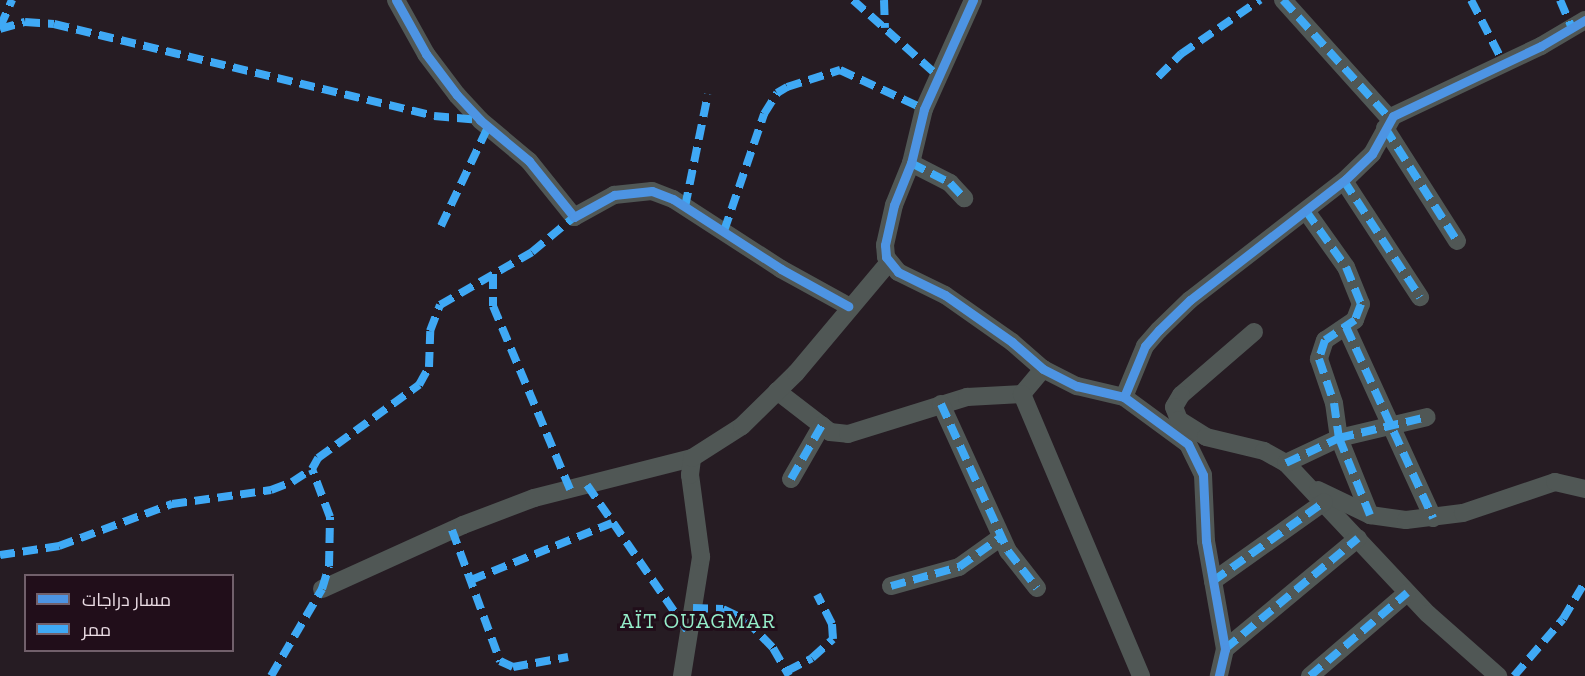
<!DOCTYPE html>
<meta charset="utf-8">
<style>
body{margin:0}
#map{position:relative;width:1585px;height:676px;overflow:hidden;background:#261c23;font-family:"Zilla Slab",Cairo,serif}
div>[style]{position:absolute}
.minor>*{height:18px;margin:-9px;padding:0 9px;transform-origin:9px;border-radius:9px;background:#505755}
.quiet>*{height:8px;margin-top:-4px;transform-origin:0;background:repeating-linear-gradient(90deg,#3fa9f5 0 15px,transparent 0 23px)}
.cycleway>*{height:9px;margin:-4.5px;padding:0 4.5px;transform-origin:4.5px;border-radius:4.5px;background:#4d94e3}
span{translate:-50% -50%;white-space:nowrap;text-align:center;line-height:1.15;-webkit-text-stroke:6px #210e1a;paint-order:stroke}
.quarter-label{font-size:21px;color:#96efcb;letter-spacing:1.5px}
.legend{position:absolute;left:24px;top:574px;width:210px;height:78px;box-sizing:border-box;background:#210e1a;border:2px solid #71606b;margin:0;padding:8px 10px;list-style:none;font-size:18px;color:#eadce4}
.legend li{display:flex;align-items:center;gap:12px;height:30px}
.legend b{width:30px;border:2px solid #71606b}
</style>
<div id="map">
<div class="minor">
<div style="left:396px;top:0;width:62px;rotate:60.9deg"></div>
<div style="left:426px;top:54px;width:51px;rotate:52.9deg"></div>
<div style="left:457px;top:95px;width:34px;rotate:47deg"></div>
<div style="left:480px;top:120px;width:64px;rotate:39.9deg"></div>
<div style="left:529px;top:161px;width:72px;rotate:51.2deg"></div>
<div style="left:574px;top:217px;width:46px;rotate:-28.8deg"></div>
<div style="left:614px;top:195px;width:38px;rotate:-6deg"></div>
<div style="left:652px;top:191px;width:22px;rotate:21deg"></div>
<div style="left:673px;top:199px;width:129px;rotate:32.9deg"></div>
<div style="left:781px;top:269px;width:77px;rotate:28.9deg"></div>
<div style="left:973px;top:0;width:120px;rotate:114.2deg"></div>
<div style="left:924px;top:109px;width:56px;rotate:103.5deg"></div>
<div style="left:911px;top:163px;width:45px;rotate:112deg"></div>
<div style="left:894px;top:205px;width:41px;rotate:102.7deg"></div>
<div style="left:885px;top:245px;width:12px;rotate:85deg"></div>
<div style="left:886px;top:257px;width:19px;rotate:51deg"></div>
<div style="left:898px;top:272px;width:52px;rotate:26.1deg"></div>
<div style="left:945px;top:295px;width:82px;rotate:35deg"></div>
<div style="left:1012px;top:342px;width:41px;rotate:41.1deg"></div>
<div style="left:1043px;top:369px;width:38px;rotate:27deg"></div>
<div style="left:1077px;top:386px;width:48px;rotate:13.2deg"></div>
<div style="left:1124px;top:397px;width:79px;rotate:36.3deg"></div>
<div style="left:1188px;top:444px;width:34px;rotate:64deg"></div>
<div style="left:1203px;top:475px;width:66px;rotate:87.4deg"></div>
<div style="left:1206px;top:541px;width:110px;rotate:80deg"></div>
<div style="left:1225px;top:649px;width:28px;rotate:103deg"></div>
<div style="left:1283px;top:0;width:160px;rotate:48deg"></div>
<div style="left:1385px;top:128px;width:134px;rotate:57.5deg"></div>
<div style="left:911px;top:163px;width:44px;rotate:27.1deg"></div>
<div style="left:950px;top:183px;width:21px;rotate:47deg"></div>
<div style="left:1344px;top:181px;width:139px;rotate:56.8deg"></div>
<div style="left:1306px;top:211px;width:69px;rotate:54.5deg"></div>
<div style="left:1346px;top:267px;width:40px;rotate:68deg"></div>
<div style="left:1361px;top:304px;width:17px;rotate:111deg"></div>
<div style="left:1355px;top:320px;width:36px;rotate:146deg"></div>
<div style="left:1325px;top:340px;width:20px;rotate:108deg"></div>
<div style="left:1319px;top:359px;width:46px;rotate:71.2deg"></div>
<div style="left:1334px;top:403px;width:35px;rotate:82deg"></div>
<div style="left:1339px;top:438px;width:83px;rotate:68.1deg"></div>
<div style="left:1346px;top:327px;width:210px;rotate:65.5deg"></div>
<div style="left:1254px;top:332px;width:96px;rotate:139.2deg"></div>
<div style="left:1181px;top:395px;width:14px;rotate:120deg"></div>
<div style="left:1174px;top:407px;width:14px;rotate:69deg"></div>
<div style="left:1179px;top:420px;width:32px;rotate:32deg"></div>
<div style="left:1206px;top:437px;width:60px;rotate:13.6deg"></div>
<div style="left:1264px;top:451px;width:25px;rotate:29deg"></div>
<div style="left:1286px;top:463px;width:207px;rotate:46.8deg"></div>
<div style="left:1428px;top:614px;width:94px;rotate:41.5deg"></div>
<div style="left:777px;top:391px;width:67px;rotate:37.7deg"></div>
<div style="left:830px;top:432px;width:18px;rotate:6deg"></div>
<div style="left:848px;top:434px;width:125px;rotate:-17.3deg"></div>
<div style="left:967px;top:397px;width:55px;rotate:-3.1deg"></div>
<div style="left:1022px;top:394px;width:33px;rotate:-50deg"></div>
<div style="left:1022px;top:394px;width:306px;rotate:67.1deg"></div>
<div style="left:1124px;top:397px;width:55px;rotate:-67.6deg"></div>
<div style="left:1145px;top:346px;width:21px;rotate:-49deg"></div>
<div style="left:1159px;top:330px;width:43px;rotate:-44.1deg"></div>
<div style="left:1190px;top:300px;width:197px;rotate:-37.8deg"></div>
<div style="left:1346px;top:179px;width:36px;rotate:-44deg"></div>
<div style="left:1372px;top:154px;width:43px;rotate:-61.1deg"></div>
<div style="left:1393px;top:116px;width:164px;rotate:-25.3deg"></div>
<div style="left:1541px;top:46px;width:51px;rotate:-30.6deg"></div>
<div style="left:941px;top:404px;width:162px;rotate:65.5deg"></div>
<div style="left:1008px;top:551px;width:47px;rotate:51.9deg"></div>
<div style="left:1286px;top:463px;width:59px;rotate:-25.3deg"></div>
<div style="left:1339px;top:438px;width:90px;rotate:-13.4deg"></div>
<div style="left:791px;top:479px;width:62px;rotate:-60.1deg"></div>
<div style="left:1318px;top:490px;width:58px;rotate:25.7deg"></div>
<div style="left:1370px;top:515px;width:36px;rotate:8deg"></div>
<div style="left:1406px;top:520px;width:57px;rotate:-7deg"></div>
<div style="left:1463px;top:513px;width:97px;rotate:-18.6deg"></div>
<div style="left:1555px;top:482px;width:31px;rotate:13deg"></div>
<div style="left:1213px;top:581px;width:136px;rotate:-35.4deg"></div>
<div style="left:891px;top:586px;width:71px;rotate:-15.6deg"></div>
<div style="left:959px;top:567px;width:52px;rotate:-35.5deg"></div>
<div style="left:322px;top:589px;width:155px;rotate:-24.4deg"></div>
<div style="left:463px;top:525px;width:76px;rotate:-20.8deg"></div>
<div style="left:534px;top:498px;width:163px;rotate:-14.2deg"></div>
<div style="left:1225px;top:649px;width:173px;rotate:-39.8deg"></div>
<div style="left:682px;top:676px;width:121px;rotate:-80.9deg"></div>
<div style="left:701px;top:557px;width:83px;rotate:-97.6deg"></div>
<div style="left:690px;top:475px;width:17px;rotate:-83deg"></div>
<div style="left:692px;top:458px;width:59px;rotate:-32.6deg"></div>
<div style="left:742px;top:426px;width:76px;rotate:-44.5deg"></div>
<div style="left:796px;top:373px;width:145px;rotate:-50deg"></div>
<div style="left:1310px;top:676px;width:128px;rotate:-40.6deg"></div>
</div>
<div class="quiet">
<div style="left:853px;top:0;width:114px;rotate:41.8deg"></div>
<div style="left:884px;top:0;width:28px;rotate:88deg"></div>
<div style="left:1283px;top:0;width:160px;rotate:48deg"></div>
<div style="left:1471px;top:0;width:72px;rotate:62.7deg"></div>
<div style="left:1560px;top:0;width:30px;rotate:67deg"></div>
<div style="left:0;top:27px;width:30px;rotate:-66deg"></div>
<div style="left:0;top:29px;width:26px;rotate:-16deg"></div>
<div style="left:25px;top:22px;width:29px;rotate:4deg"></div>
<div style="left:54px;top:24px;width:391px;rotate:13.6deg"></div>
<div style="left:434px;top:116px;width:46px;rotate:5deg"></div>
<div style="left:1158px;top:77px;width:33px;rotate:-45deg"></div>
<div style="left:1181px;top:54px;width:96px;rotate:-34.4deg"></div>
<div style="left:1385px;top:128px;width:134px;rotate:57.5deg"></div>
<div style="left:911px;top:163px;width:44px;rotate:27.1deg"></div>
<div style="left:950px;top:183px;width:21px;rotate:47deg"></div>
<div style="left:1344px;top:181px;width:139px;rotate:56.8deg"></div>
<div style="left:685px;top:207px;width:115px;rotate:-78.5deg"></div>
<div style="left:1306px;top:211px;width:69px;rotate:54.5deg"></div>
<div style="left:1346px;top:267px;width:40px;rotate:68deg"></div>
<div style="left:1361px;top:304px;width:17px;rotate:111deg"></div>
<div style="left:1355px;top:320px;width:36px;rotate:146deg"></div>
<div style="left:1325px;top:340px;width:20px;rotate:108deg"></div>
<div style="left:1319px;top:359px;width:46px;rotate:71.2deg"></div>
<div style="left:1334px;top:403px;width:35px;rotate:82deg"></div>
<div style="left:1339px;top:438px;width:83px;rotate:68.1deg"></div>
<div style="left:441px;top:226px;width:110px;rotate:-64.6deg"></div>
<div style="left:724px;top:231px;width:124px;rotate:-71.1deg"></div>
<div style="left:764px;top:114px;width:25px;rotate:-58deg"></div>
<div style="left:777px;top:93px;width:12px;rotate:-31deg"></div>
<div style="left:787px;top:87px;width:56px;rotate:-17.8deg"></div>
<div style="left:840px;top:70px;width:93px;rotate:24.9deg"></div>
<div style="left:493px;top:274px;width:32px;rotate:90deg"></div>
<div style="left:493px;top:306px;width:199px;rotate:67.2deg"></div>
<div style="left:1346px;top:327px;width:210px;rotate:65.5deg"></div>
<div style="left:941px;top:404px;width:162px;rotate:65.5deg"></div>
<div style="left:1008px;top:551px;width:47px;rotate:51.9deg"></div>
<div style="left:1286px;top:463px;width:59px;rotate:-25.3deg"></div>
<div style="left:1339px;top:438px;width:90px;rotate:-13.4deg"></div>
<div style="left:791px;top:479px;width:62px;rotate:-60.1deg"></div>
<div style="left:587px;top:485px;width:180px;rotate:55.4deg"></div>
<div style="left:452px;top:530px;width:140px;rotate:69.9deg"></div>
<div style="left:500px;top:661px;width:14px;rotate:25deg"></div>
<div style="left:513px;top:667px;width:56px;rotate:-10.3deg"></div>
<div style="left:0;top:555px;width:60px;rotate:-8.7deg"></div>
<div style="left:59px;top:546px;width:121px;rotate:-20.4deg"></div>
<div style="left:172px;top:504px;width:100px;rotate:-8deg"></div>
<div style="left:271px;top:490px;width:22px;rotate:-21deg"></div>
<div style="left:292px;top:482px;width:24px;rotate:-33deg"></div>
<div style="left:471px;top:580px;width:152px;rotate:-22deg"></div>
<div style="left:1213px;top:581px;width:136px;rotate:-35.4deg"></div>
<div style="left:891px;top:586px;width:71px;rotate:-15.6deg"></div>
<div style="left:959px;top:567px;width:52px;rotate:-35.5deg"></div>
<div style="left:693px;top:608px;width:30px;rotate:2deg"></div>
<div style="left:723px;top:609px;width:25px;rotate:26deg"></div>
<div style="left:746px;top:620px;width:39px;rotate:46deg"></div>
<div style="left:773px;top:648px;width:32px;rotate:60deg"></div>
<div style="left:1225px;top:649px;width:173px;rotate:-39.8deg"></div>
<div style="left:787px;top:671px;width:28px;rotate:-27deg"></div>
<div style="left:812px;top:658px;width:28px;rotate:-42deg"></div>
<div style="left:833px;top:639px;width:15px;rotate:-94deg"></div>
<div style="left:832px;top:624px;width:33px;rotate:-117deg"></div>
<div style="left:271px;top:676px;width:101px;rotate:-59.6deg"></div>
<div style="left:322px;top:589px;width:24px;rotate:-73deg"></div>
<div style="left:329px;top:566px;width:49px;rotate:-88.8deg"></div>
<div style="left:330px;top:517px;width:51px;rotate:-110.6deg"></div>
<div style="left:312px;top:469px;width:13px;rotate:-61deg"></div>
<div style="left:318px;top:458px;width:125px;rotate:-35.9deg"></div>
<div style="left:419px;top:385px;width:21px;rotate:-61deg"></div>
<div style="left:429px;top:367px;width:36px;rotate:-88deg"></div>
<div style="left:430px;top:331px;width:28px;rotate:-69deg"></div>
<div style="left:440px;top:305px;width:106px;rotate:-29.9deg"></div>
<div style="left:532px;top:252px;width:55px;rotate:-39.8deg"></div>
<div style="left:1310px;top:676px;width:128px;rotate:-40.6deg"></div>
<div style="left:1514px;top:676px;width:75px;rotate:-49.3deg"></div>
<div style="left:1563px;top:619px;width:43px;rotate:-59.3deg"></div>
</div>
<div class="cycleway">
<div style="left:396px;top:0;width:62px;rotate:60.9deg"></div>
<div style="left:426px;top:54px;width:51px;rotate:52.9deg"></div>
<div style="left:457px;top:95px;width:34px;rotate:47deg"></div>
<div style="left:480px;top:120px;width:64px;rotate:39.9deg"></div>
<div style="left:529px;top:161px;width:72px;rotate:51.2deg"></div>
<div style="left:574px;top:217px;width:46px;rotate:-28.8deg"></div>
<div style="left:614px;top:195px;width:38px;rotate:-6deg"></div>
<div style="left:652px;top:191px;width:22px;rotate:21deg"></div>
<div style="left:673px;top:199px;width:129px;rotate:32.9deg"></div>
<div style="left:781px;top:269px;width:77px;rotate:28.9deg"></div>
<div style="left:973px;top:0;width:120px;rotate:114.2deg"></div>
<div style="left:924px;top:109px;width:56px;rotate:103.5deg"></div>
<div style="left:911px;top:163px;width:45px;rotate:112deg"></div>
<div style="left:894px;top:205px;width:41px;rotate:102.7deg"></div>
<div style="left:885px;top:245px;width:12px;rotate:85deg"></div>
<div style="left:886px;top:257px;width:19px;rotate:51deg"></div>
<div style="left:898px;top:272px;width:52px;rotate:26.1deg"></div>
<div style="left:945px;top:295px;width:82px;rotate:35deg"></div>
<div style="left:1012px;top:342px;width:41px;rotate:41.1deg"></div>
<div style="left:1043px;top:369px;width:38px;rotate:27deg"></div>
<div style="left:1077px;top:386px;width:48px;rotate:13.2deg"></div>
<div style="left:1124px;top:397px;width:79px;rotate:36.3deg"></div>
<div style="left:1188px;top:444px;width:34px;rotate:64deg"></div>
<div style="left:1203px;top:475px;width:66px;rotate:87.4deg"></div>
<div style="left:1206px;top:541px;width:110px;rotate:80deg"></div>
<div style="left:1225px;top:649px;width:28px;rotate:103deg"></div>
<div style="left:1124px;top:397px;width:55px;rotate:-67.6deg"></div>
<div style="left:1145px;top:346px;width:21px;rotate:-49deg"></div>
<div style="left:1159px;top:330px;width:43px;rotate:-44.1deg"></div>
<div style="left:1190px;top:300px;width:197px;rotate:-37.8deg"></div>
<div style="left:1346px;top:179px;width:36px;rotate:-44deg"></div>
<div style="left:1372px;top:154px;width:43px;rotate:-61.1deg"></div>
<div style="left:1393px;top:116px;width:164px;rotate:-25.3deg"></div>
<div style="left:1541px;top:46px;width:51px;rotate:-30.6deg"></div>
</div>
<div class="quarter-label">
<span style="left:698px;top:621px">AÏT OUAGMAR</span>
</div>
<ul class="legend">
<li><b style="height:8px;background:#4d94e3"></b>مسار دراجات</li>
<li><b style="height:8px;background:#3fa9f5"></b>ممر</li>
</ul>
</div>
